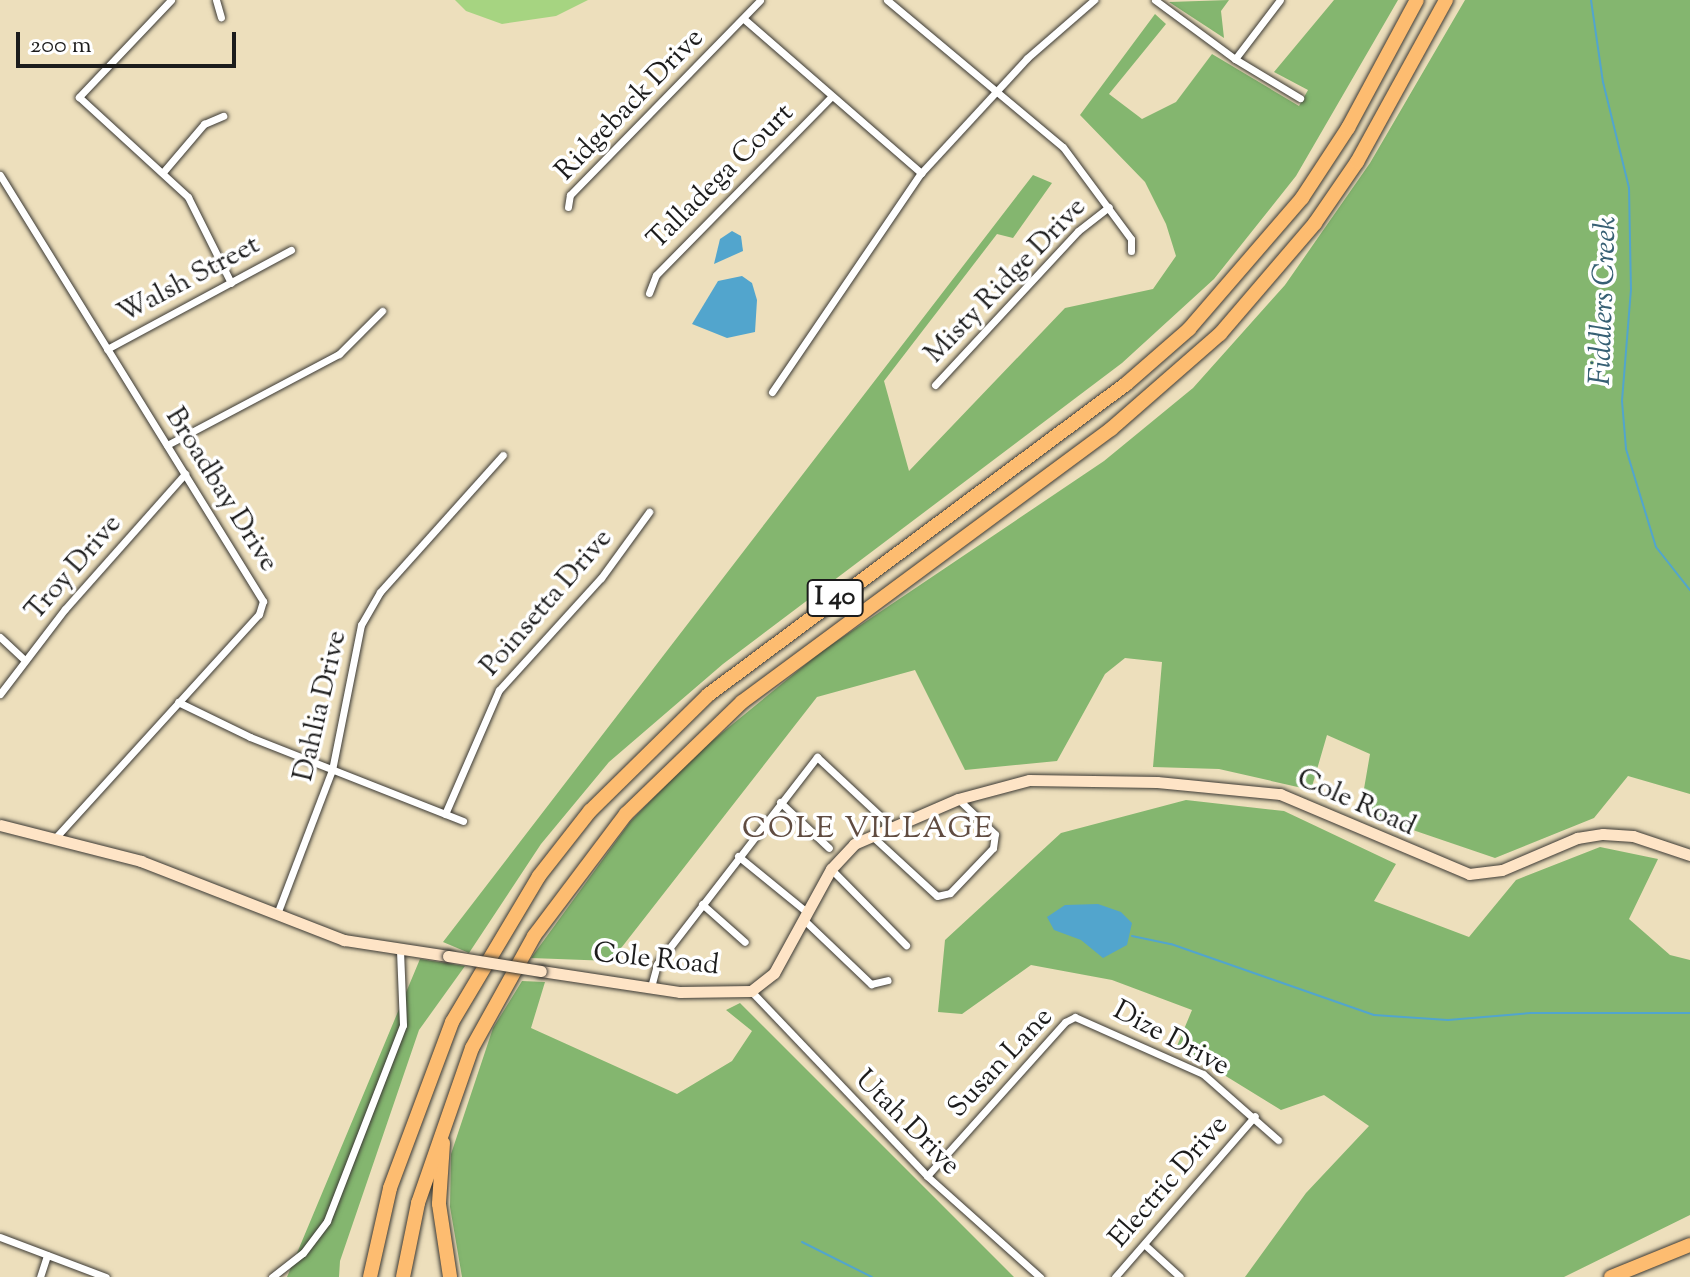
<!DOCTYPE html>
<style>
body{margin:0}
#map{position:relative;width:1690px;height:1277px;overflow:hidden;background:#eddfbc;font-family:"Sorts Mill Goudy",serif}
div>[style]{position:absolute}
.green>*{inset:0;background:#a6d481}
.forest>*{inset:0;background:#84b66f}
.water>*{inset:0;background:#52a5cd}
.stream>*{height:2px;margin:-1px;padding:0 1px;transform-origin:1px;border-radius:1px;background:#52a5cd}
.roads{filter:drop-shadow(0 0 2px #3b3934) drop-shadow(0 0 2px #3b3934)}
.street>*{height:7px;margin:-3.5px;padding:0 3.5px;transform-origin:3.5px;border-radius:3.5px;background:#fff}
.secondary>*{height:11px;margin:-5.5px;padding:0 5.5px;transform-origin:5.5px;border-radius:5.5px;background:#fee4c6}
.highway>*{height:14px;margin:-7px;padding:0 7px;transform-origin:7px;border-radius:7px;background:#fdbc70}
.bridges{filter:drop-shadow(0 0 2px #3b3934) drop-shadow(0 0 2px #3b3934)}
.secondary-bridge>*{height:11px;margin:-5.5px;padding:0 5.5px;transform-origin:5.5px;border-radius:5.5px;background:#fee4c6}
span{translate:-50% -50%;white-space:nowrap;text-align:center;line-height:1.15;-webkit-text-stroke:7px #fff;paint-order:stroke}
.shield-label span{padding:2px 6px;background:#fff;border:2px solid;border-radius:6px;-webkit-text-stroke-width:0}
.shield-label{font-size:26px;color:#1c1c1c;font-weight:700}
.street-label{font-size:28px;color:#1c1c1c}
.water-label{font-size:30px;color:#376074;font-style:italic}
.neighbourhood-label{font-size:30px;color:#604c41;letter-spacing:2px}
.scale{position:absolute;left:16px;top:32px;width:220px;height:36px;box-sizing:border-box;border:4px solid #1c1c1c;border-top:0;padding-left:10px;font-size:24px;line-height:28px;white-space:nowrap;color:#1c1c1c;-webkit-text-stroke:6px #fff;paint-order:stroke}
</style>
<div id="map">
<div class="green">
<div style="clip-path:polygon(455px 0,588px 0,556px 16px,502px 24px,466px 11px)"></div>
</div>
<div class="forest">
<div style="clip-path:polygon(1229px 0,1221px 11px,1224px 38px,1169px 2px)"></div>
<div style="clip-path:polygon(1334px 0,1398px 0,1296px 176px,1214px 279px,1122px 363px,723px 664px,609px 762px,541px 844px,469px 953px,443px 942px,1033px 175px,1052px 183px,1013px 238px,997px 234px,884px 381px,909px 471px,1065px 308px,1153px 289px,1176px 256px,1166px 224px,1145px 182px,1080px 115px,1155px 14px,1166px 24px,1109px 94px,1142px 119px,1176px 102px,1212px 54px,1299px 106px,1308px 90px,1274px 72px)"></div>
<div style="clip-path:polygon(1465px 0,1690px 0,1690px 794px,1628px 776px,1594px 818px,1495px 858px,1360px 812px,1370px 754px,1327px 735px,1311px 790px,1219px 769px,1153px 767px,1162px 662px,1125px 658px,1105px 674px,1057px 761px,965px 770px,915px 670px,817px 697px,611px 961px,531px 958px,630px 822px,696px 754px,822px 651px,1104px 461px,1193px 388px,1285px 285px,1370px 163px)"></div>
<div style="clip-path:polygon(1186px 800px,1284px 811px,1396px 864px,1374px 901px,1469px 937px,1516px 880px,1600px 847px,1658px 859px,1629px 919px,1670px 955px,1690px 960px,1690px 1215px,1564px 1277px,1245px 1277px,1306px 1193px,1369px 1126px,1324px 1095px,1281px 1110px,1177px 1046px,1192px 1010px,1112px 980px,1031px 965px,962px 1014px,938px 1012px,945px 940px,1061px 833px)"></div>
<div style="clip-path:polygon(420px 959px,465px 966px,419px 1030px,340px 1261px,339px 1277px,287px 1277px)"></div>
<div style="clip-path:polygon(522px 981px,545px 982px,531px 1028px,677px 1094px,732px 1061px,752px 1031px,726px 1010px,740px 1003px,1014px 1277px,462px 1277px,450px 1207px,451px 1154px,493px 1028px)"></div>
</div>
<div class="water">
<div style="clip-path:polygon(732px 231px,741px 236px,743px 251px,714px 264px,720px 239px)"></div>
<div style="clip-path:polygon(742px 276px,752px 283px,757px 300px,755px 332px,727px 338px,692px 324px,718px 281px)"></div>
<div style="clip-path:polygon(1098px 904px,1121px 912px,1132px 923px,1127px 945px,1103px 958px,1081px 940px,1054px 930px,1047px 917px,1065px 905px)"></div>
</div>
<div class="stream">
<div style="left:1591px;top:0;width:83px;rotate:81.7deg"></div>
<div style="left:1603px;top:82px;width:109px;rotate:76.2deg"></div>
<div style="left:1629px;top:188px;width:101px;rotate:88.9deg"></div>
<div style="left:1631px;top:289px;width:112px;rotate:94.6deg"></div>
<div style="left:1622px;top:401px;width:48px;rotate:85.2deg"></div>
<div style="left:1626px;top:449px;width:102px;rotate:73deg"></div>
<div style="left:1656px;top:547px;width:55px;rotate:51.7deg"></div>
<div style="left:1132px;top:936px;width:40px;rotate:12deg"></div>
<div style="left:1171px;top:944px;width:215px;rotate:19.3deg"></div>
<div style="left:1374px;top:1015px;width:74px;rotate:3.9deg"></div>
<div style="left:1448px;top:1020px;width:83px;rotate:-4.8deg"></div>
<div style="left:1531px;top:1013px;width:159px"></div>
<div style="left:802px;top:1242px;width:78px;rotate:26.6deg"></div>
</div>
<div class="roads">
<div class="street">
<div style="left:171px;top:0;width:134px;rotate:133.5deg"></div>
<div style="left:79px;top:97px;width:148px;rotate:42.5deg"></div>
<div style="left:188px;top:197px;width:96px;rotate:63.4deg"></div>
<div style="left:216px;top:0;width:18px;rotate:74deg"></div>
<div style="left:887px;top:0;width:229px;rotate:39.9deg"></div>
<div style="left:1063px;top:147px;width:114px;rotate:53.5deg"></div>
<div style="left:1131px;top:239px;width:12px;rotate:90deg"></div>
<div style="left:1155px;top:0;width:99px;rotate:36.4deg"></div>
<div style="left:1235px;top:59px;width:76px;rotate:31deg"></div>
<div style="left:744px;top:19px;width:235px;rotate:41deg"></div>
<div style="left:1235px;top:59px;width:74px;rotate:-52.7deg"></div>
<div style="left:164px;top:171px;width:62px;rotate:-49.6deg"></div>
<div style="left:204px;top:124px;width:21px;rotate:-23deg"></div>
<div style="left:0;top:175px;width:501px;rotate:58.31deg"></div>
<div style="left:263px;top:601px;width:14px;rotate:107deg"></div>
<div style="left:259px;top:614px;width:303px;rotate:132.3deg"></div>
<div style="left:568px;top:207px;width:12px;rotate:-81deg"></div>
<div style="left:570px;top:195px;width:272px;rotate:-45.7deg"></div>
<div style="left:649px;top:293px;width:19px;rotate:-69deg"></div>
<div style="left:656px;top:275px;width:248px;rotate:-45.5deg"></div>
<div style="left:107px;top:349px;width:209px;rotate:-28.3deg"></div>
<div style="left:935px;top:385px;width:210px;rotate:-47.1deg"></div>
<div style="left:1078px;top:231px;width:39px;rotate:-38deg"></div>
<div style="left:772px;top:392px;width:265px;rotate:-55.8deg"></div>
<div style="left:921px;top:173px;width:156px;rotate:-47.3deg"></div>
<div style="left:1027px;top:58px;width:89px;rotate:-40.9deg"></div>
<div style="left:167px;top:445px;width:195px;rotate:-27.9deg"></div>
<div style="left:339px;top:354px;width:61px;rotate:-45deg"></div>
<div style="left:0;top:637px;width:34px;rotate:43deg"></div>
<div style="left:0;top:694px;width:107px;rotate:-52.6deg"></div>
<div style="left:65px;top:609px;width:181px;rotate:-48.4deg"></div>
<div style="left:178px;top:702px;width:80px;rotate:25.9deg"></div>
<div style="left:250px;top:737px;width:229px;rotate:21.5deg"></div>
<div style="left:780px;top:802px;width:67px;rotate:43.2deg"></div>
<div style="left:445px;top:814px;width:135px;rotate:-66.5deg"></div>
<div style="left:499px;top:690px;width:151px;rotate:-47.7deg"></div>
<div style="left:601px;top:578px;width:82px;rotate:-54deg"></div>
<div style="left:872px;top:836px;width:88px;rotate:42.7deg"></div>
<div style="left:937px;top:896px;width:13px;rotate:-13deg"></div>
<div style="left:950px;top:893px;width:62px;rotate:-46.3deg"></div>
<div style="left:993px;top:848px;width:14px;rotate:-82deg"></div>
<div style="left:995px;top:834px;width:51px;rotate:-136.6deg"></div>
<div style="left:738px;top:856px;width:90px;rotate:39.2deg"></div>
<div style="left:831px;top:869px;width:107px;rotate:45.4deg"></div>
<div style="left:702px;top:904px;width:57px;rotate:41.5deg"></div>
<div style="left:277px;top:914px;width:154px;rotate:-69.1deg"></div>
<div style="left:332px;top:770px;width:148px;rotate:-78.7deg"></div>
<div style="left:361px;top:625px;width:38px;rotate:-60deg"></div>
<div style="left:380px;top:592px;width:184px;rotate:-48.1deg"></div>
<div style="left:804px;top:920px;width:93px;rotate:43.7deg"></div>
<div style="left:871px;top:984px;width:17px;rotate:-13deg"></div>
<div style="left:651px;top:987px;width:24px;rotate:-75deg"></div>
<div style="left:657px;top:964px;width:262px;rotate:-52.3deg"></div>
<div style="left:817px;top:757px;width:100px;rotate:43deg"></div>
<div style="left:751px;top:991px;width:255px;rotate:46.4deg"></div>
<div style="left:927px;top:1176px;width:152px;rotate:41.8deg"></div>
<div style="left:927px;top:1176px;width:207px;rotate:-48.1deg"></div>
<div style="left:1065px;top:1022px;width:11px;rotate:-27deg"></div>
<div style="left:1075px;top:1017px;width:140px;rotate:24deg"></div>
<div style="left:1203px;top:1074px;width:100px;rotate:41.3deg"></div>
<div style="left:0;top:1237px;width:113px;rotate:20.7deg"></div>
<div style="left:1145px;top:1245px;width:47px;rotate:42.4deg"></div>
<div style="left:40px;top:1277px;width:23px;rotate:-72deg"></div>
<div style="left:272px;top:1277px;width:39px;rotate:-38deg"></div>
<div style="left:303px;top:1253px;width:40px;rotate:-53deg"></div>
<div style="left:327px;top:1221px;width:210px;rotate:-68.8deg"></div>
<div style="left:403px;top:1025px;width:74px;rotate:-92.3deg"></div>
<div style="left:1115px;top:1277px;width:213px;rotate:-49deg"></div>
</div>
<div class="secondary">
<div style="left:0;top:825px;width:146px;rotate:14.3deg"></div>
<div style="left:141px;top:861px;width:218px;rotate:21.3deg"></div>
<div style="left:344px;top:940px;width:105px;rotate:8.7deg"></div>
<div style="left:541px;top:971px;width:141px;rotate:8.6deg"></div>
<div style="left:680px;top:992px;width:71px;rotate:-0.8deg"></div>
<div style="left:751px;top:991px;width:29px;rotate:-38deg"></div>
<div style="left:774px;top:973px;width:119px;rotate:-61.3deg"></div>
<div style="left:831px;top:869px;width:34px;rotate:-47deg"></div>
<div style="left:854px;top:844px;width:113px;rotate:-23.4deg"></div>
<div style="left:958px;top:799px;width:73px;rotate:-15deg"></div>
<div style="left:1029px;top:780px;width:128px;rotate:0.9deg"></div>
<div style="left:1157px;top:782px;width:124px;rotate:5.6deg"></div>
<div style="left:1280px;top:794px;width:205px;rotate:22.9deg"></div>
<div style="left:1469px;top:874px;width:33px;rotate:-7deg"></div>
<div style="left:1502px;top:870px;width:82px;rotate:-23.1deg"></div>
<div style="left:1577px;top:838px;width:26px;rotate:-9deg"></div>
<div style="left:1603px;top:834px;width:30px;rotate:4deg"></div>
<div style="left:1633px;top:836px;width:60px;rotate:18.4deg"></div>
</div>
<div class="highway">
<div style="left:443px;top:1143px;width:61px;rotate:93.8deg"></div>
<div style="left:439px;top:1204px;width:74px;rotate:81.4deg"></div>
<div style="left:370px;top:1277px;width:91px;rotate:-77.3deg"></div>
<div style="left:390px;top:1188px;width:177px;rotate:-69.5deg"></div>
<div style="left:452px;top:1022px;width:170px;rotate:-59.2deg"></div>
<div style="left:539px;top:876px;width:83px;rotate:-51.9deg"></div>
<div style="left:590px;top:811px;width:165px;rotate:-44.5deg"></div>
<div style="left:708px;top:695px;width:521px;rotate:-36.65deg"></div>
<div style="left:1126px;top:384px;width:84px;rotate:-41.1deg"></div>
<div style="left:1189px;top:329px;width:173px;rotate:-49.2deg"></div>
<div style="left:1302px;top:198px;width:84px;rotate:-56.7deg"></div>
<div style="left:1348px;top:128px;width:145px;rotate:-61.7deg"></div>
<div style="left:403px;top:1277px;width:76px;rotate:-78.5deg"></div>
<div style="left:418px;top:1203px;width:164px;rotate:-70.8deg"></div>
<div style="left:472px;top:1048px;width:128px;rotate:-61deg"></div>
<div style="left:534px;top:936px;width:153px;rotate:-53deg"></div>
<div style="left:626px;top:814px;width:161px;rotate:-44deg"></div>
<div style="left:742px;top:702px;width:459px;rotate:-36.5deg"></div>
<div style="left:1111px;top:429px;width:145px;rotate:-41.1deg"></div>
<div style="left:1220px;top:334px;width:146px;rotate:-49.4deg"></div>
<div style="left:1315px;top:223px;width:74px;rotate:-55.5deg"></div>
<div style="left:1357px;top:162px;width:185px;rotate:-61.2deg"></div>
<div style="left:1611px;top:1277px;width:85px;rotate:-22.1deg"></div>
</div>
</div>
<div class="bridges">
<div class="secondary-bridge">
<div style="left:448px;top:956px;width:94px;rotate:9.2deg"></div>
</div>
</div>
<div class="shield-label">
<span style="left:835px;top:598px">I 40</span>
</div>
<div class="street-label">
<span style="left:630px;top:105px;rotate:-46deg">Ridgeback Drive</span>
<span style="left:721px;top:177px;rotate:-45deg">Talladega Court</span>
<span style="left:189px;top:280px;rotate:-28deg">Walsh Street</span>
<span style="left:1006px;top:281px;rotate:-46deg">Misty Ridge Drive</span>
<span style="left:221px;top:490px;rotate:58deg">Broadbay Drive</span>
<span style="left:74px;top:568px;rotate:-49deg">Troy Drive</span>
<span style="left:547px;top:603px;rotate:-49deg">Poinsetta Drive</span>
<span style="left:321px;top:706px;rotate:-77deg">Dahlia Drive</span>
<span style="left:1356px;top:803px;rotate:24deg">Cole Road</span>
<span style="left:656px;top:960px;rotate:6deg">Cole Road</span>
<span style="left:1171px;top:1039px;rotate:28deg">Dize Drive</span>
<span style="left:1001px;top:1063px;rotate:-47deg">Susan Lane</span>
<span style="left:907px;top:1123px;rotate:45deg">Utah Drive</span>
<span style="left:1169px;top:1182px;rotate:-49deg">Electric Drive</span>
</div>
<div class="water-label">
<span style="left:1605px;top:301px;rotate:-88deg">Fiddlers Creek</span>
</div>
<div class="neighbourhood-label">
<span style="left:868px;top:830px">COLE VILLAGE</span>
</div>
<div class="scale">200 m</div>
</div>
